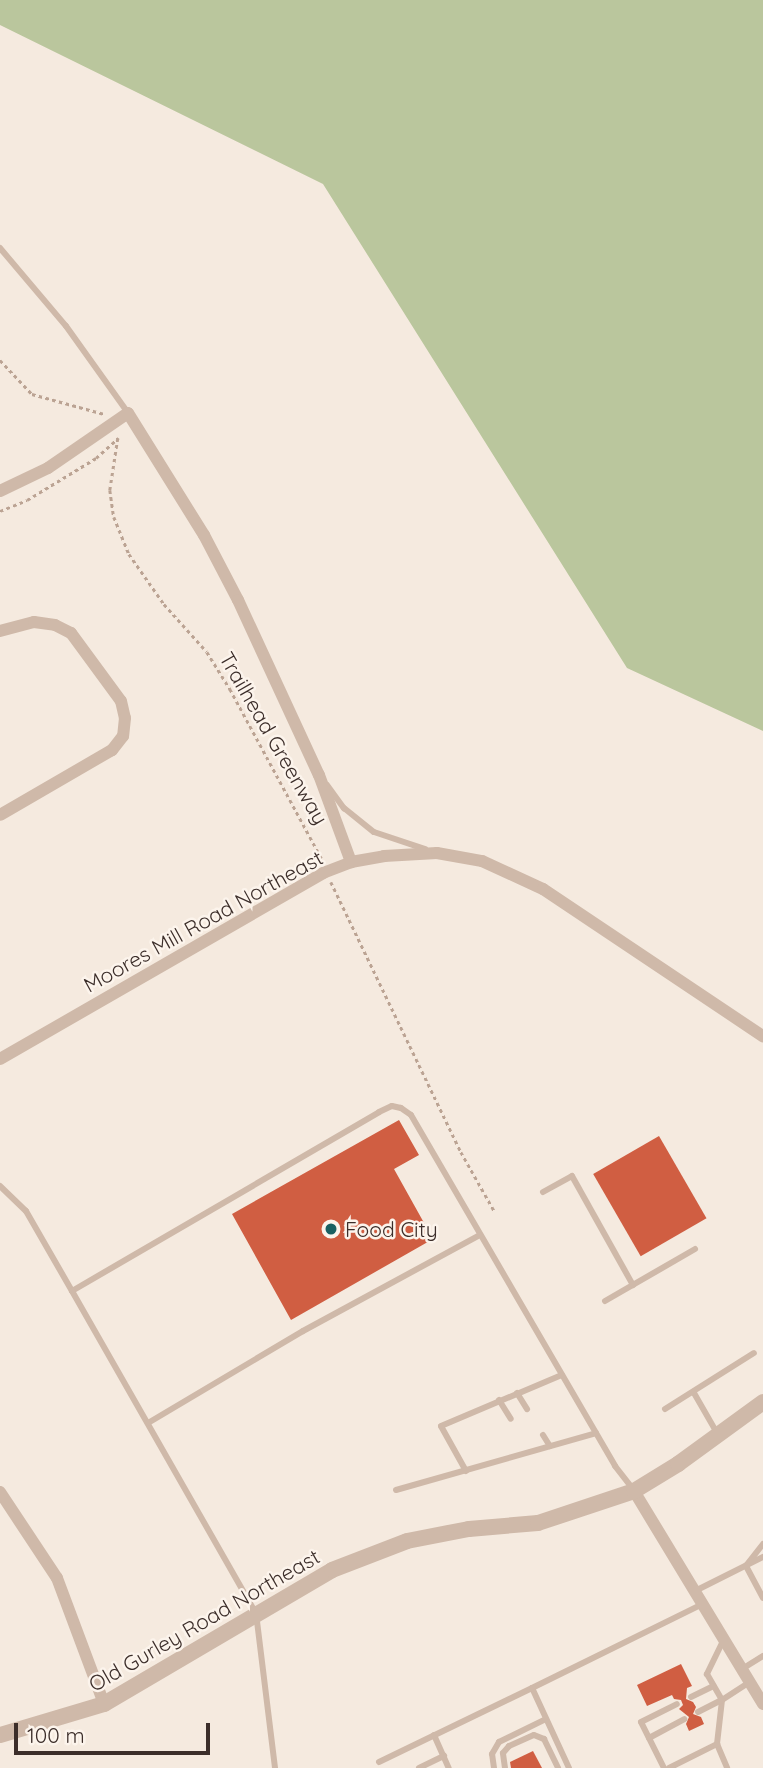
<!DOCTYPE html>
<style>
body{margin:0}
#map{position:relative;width:763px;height:1768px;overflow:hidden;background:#f5eadf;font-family:Quicksand,sans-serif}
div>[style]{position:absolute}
.green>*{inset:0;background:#bac69d}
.building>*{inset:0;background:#d05e42;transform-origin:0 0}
.path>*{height:2.5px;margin-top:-1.25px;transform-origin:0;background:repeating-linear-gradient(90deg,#bba393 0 3.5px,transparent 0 7px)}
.service>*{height:6px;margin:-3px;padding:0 3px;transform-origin:3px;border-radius:3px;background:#cfb9a9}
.minor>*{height:12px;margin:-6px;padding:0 6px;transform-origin:6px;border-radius:6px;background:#cfb9a9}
.tertiary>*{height:16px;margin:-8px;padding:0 8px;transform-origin:8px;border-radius:8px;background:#cfb9a9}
.dots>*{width:19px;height:19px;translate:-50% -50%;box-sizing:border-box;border:4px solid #fcf4ec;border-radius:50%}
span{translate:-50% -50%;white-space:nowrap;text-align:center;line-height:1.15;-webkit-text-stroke:5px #fcf4ec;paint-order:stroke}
.street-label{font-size:21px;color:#3c2e2a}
.poi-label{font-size:21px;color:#3c2e2a}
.left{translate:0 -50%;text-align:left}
.scale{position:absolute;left:14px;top:1723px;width:196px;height:32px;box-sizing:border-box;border:4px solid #3c2e2a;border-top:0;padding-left:9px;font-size:21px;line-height:24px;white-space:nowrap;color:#3c2e2a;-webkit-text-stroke:5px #fcf4ec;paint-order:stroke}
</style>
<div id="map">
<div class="green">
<div style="clip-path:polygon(0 0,763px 0,763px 731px,627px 668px,323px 184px,0 25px)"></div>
</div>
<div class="building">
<div style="clip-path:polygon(399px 1120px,419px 1155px,394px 1169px,433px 1239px,291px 1320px,232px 1214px)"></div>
<div style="left:659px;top:1136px;width:95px;height:76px;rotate:60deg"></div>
<div style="clip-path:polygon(681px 1664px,692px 1686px,687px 1688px,686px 1699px,693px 1702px,696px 1707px,693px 1714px,701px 1717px,704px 1724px,689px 1731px,686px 1724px,689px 1717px,679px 1709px,683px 1705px,681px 1700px,674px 1699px,672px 1695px,647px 1706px,637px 1685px)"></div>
<div style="clip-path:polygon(533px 1751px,542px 1768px,511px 1768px,510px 1762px)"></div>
</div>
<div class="path">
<div style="left:0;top:360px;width:47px;rotate:46.7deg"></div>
<div style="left:32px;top:394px;width:75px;rotate:15.5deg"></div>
<div style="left:118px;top:438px;width:53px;rotate:98.7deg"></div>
<div style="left:110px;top:490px;width:27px;rotate:82deg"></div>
<div style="left:114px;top:517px;width:40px;rotate:68deg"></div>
<div style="left:129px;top:554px;width:61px;rotate:55deg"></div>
<div style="left:164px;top:604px;width:64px;rotate:48.1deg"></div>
<div style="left:207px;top:652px;width:44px;rotate:58.1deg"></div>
<div style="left:230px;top:689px;width:193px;rotate:61.6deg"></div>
<div style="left:0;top:511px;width:29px;rotate:-22deg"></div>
<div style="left:27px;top:500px;width:81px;rotate:-31.3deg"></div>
<div style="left:96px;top:458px;width:30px;rotate:-42deg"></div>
<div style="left:331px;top:882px;width:300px;rotate:64.3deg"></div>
<div style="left:461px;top:1152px;width:69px;rotate:60.5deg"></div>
</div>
<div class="service">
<div style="left:0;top:248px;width:102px;rotate:49.8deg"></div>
<div style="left:66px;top:326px;width:107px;rotate:54.5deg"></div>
<div style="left:327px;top:785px;width:29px;rotate:54deg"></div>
<div style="left:344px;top:808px;width:38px;rotate:39deg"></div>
<div style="left:374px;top:832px;width:54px;rotate:18.4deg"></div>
<div style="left:0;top:1186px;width:36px;rotate:44deg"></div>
<div style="left:26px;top:1211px;width:92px;rotate:60.1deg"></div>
<div style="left:72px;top:1291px;width:355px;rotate:-30.2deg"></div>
<div style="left:379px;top:1112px;width:14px;rotate:-25deg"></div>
<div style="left:392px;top:1106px;width:9px;rotate:13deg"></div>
<div style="left:401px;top:1108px;width:12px;rotate:35deg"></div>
<div style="left:411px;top:1115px;width:406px;rotate:59.8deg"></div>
<div style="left:615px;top:1466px;width:29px;rotate:52deg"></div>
<div style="left:543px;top:1192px;width:33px;rotate:-29deg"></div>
<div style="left:572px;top:1176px;width:125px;rotate:60.8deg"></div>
<div style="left:72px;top:1291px;width:371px;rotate:60.3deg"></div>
<div style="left:256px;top:1613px;width:156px;rotate:83deg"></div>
<div style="left:605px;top:1301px;width:104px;rotate:-30deg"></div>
<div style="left:517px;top:1393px;width:19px;rotate:58deg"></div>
<div style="left:694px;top:1393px;width:46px;rotate:60.1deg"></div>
<div style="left:499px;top:1400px;width:22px;rotate:58deg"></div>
<div style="left:665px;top:1409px;width:105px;rotate:-32.2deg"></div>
<div style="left:148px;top:1423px;width:180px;rotate:-30.7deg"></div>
<div style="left:303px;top:1331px;width:201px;rotate:-28.5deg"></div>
<div style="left:543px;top:1435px;width:13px;rotate:58deg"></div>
<div style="left:466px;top:1471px;width:51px;rotate:-119.1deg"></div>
<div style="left:441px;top:1426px;width:131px;rotate:-22.9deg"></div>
<div style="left:396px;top:1490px;width:208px;rotate:-15.9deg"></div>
<div style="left:763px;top:1544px;width:28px;rotate:128deg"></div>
<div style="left:746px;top:1566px;width:36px;rotate:62deg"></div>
<div style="left:695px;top:1591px;width:76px;rotate:-26.6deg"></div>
<div style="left:723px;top:1641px;width:37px;rotate:116deg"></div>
<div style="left:707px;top:1674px;width:30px;rotate:60deg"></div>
<div style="left:722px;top:1700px;width:33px;rotate:-33deg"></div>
<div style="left:742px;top:1669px;width:25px;rotate:-32deg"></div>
<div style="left:691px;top:1697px;width:25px;rotate:-26deg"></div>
<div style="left:722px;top:1700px;width:44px;rotate:96.5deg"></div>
<div style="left:717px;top:1744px;width:26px;rotate:67deg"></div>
<div style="left:698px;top:1712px;width:27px;rotate:-27deg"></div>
<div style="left:434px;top:1735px;width:36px;rotate:66deg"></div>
<div style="left:649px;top:1738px;width:40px;rotate:-28deg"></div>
<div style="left:379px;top:1762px;width:170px;rotate:-25.8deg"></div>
<div style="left:419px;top:1768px;width:28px;rotate:-26deg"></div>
<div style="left:494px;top:1768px;width:14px;rotate:-98deg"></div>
<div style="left:492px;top:1754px;width:14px;rotate:-60deg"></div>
<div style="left:499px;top:1742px;width:52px;rotate:-26.1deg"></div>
<div style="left:505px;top:1768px;width:15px;rotate:-98deg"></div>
<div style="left:503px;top:1753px;width:9px;rotate:-49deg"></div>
<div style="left:509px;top:1746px;width:27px;rotate:-24deg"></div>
<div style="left:534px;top:1735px;width:11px;rotate:22deg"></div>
<div style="left:544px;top:1739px;width:32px;rotate:64deg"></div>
<div style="left:569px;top:1768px;width:88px;rotate:-114.8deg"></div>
<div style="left:532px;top:1688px;width:191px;rotate:-26.2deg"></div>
<div style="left:664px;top:1768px;width:51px;rotate:-116.6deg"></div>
<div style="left:641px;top:1722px;width:40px;rotate:-26.6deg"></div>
<div style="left:669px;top:1768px;width:54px;rotate:-26.6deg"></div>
</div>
<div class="minor">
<div style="left:0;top:491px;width:53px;rotate:-25.6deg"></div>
<div style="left:48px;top:468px;width:97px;rotate:-34.5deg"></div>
<div style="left:128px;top:413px;width:144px;rotate:58.1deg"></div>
<div style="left:204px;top:535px;width:73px;rotate:62.4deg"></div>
<div style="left:238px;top:600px;width:193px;rotate:65.2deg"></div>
<div style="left:319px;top:775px;width:93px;rotate:69.8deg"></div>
<div style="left:0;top:631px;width:35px;rotate:-15deg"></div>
<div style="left:34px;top:622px;width:21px;rotate:8deg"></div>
<div style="left:55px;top:625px;width:18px;rotate:27deg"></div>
<div style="left:71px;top:633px;width:84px;rotate:53.7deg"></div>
<div style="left:121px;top:701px;width:17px;rotate:77deg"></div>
<div style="left:125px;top:718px;width:18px;rotate:96deg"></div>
<div style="left:123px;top:736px;width:18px;rotate:128deg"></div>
<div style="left:112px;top:750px;width:129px;rotate:149.9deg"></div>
<div style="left:0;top:1059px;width:373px;rotate:-29.9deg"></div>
<div style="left:323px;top:873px;width:30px;rotate:-21deg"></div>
<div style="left:351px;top:862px;width:34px;rotate:-10deg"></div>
<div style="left:384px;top:856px;width:53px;rotate:-3.2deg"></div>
<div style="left:437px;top:853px;width:46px;rotate:10.1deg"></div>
<div style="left:482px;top:861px;width:67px;rotate:24.7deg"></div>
<div style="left:543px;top:889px;width:265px;rotate:33.8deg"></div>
<div style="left:634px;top:1491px;width:249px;rotate:58.8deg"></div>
<div style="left:0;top:1492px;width:103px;rotate:56.5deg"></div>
<div style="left:57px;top:1578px;width:134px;rotate:69.5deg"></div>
</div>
<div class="tertiary">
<div style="left:0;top:1735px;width:109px;rotate:-16.6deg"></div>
<div style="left:104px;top:1704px;width:264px;rotate:-30.4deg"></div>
<div style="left:332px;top:1570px;width:80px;rotate:-21.1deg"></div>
<div style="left:407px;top:1541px;width:63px;rotate:-11deg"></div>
<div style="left:469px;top:1529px;width:69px;rotate:-5deg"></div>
<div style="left:538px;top:1523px;width:101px;rotate:-18.4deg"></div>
<div style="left:634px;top:1491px;width:52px;rotate:-31.5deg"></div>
<div style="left:678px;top:1464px;width:105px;rotate:-36.1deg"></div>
</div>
<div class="dots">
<div style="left:331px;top:1229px;background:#1a6062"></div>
</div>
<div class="street-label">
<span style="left:274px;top:738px;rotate:60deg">Trailhead Greenway</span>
<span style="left:203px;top:921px;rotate:-29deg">Moores Mill Road Northeast</span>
<span style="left:204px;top:1620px;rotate:-30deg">Old Gurley Road Northeast</span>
</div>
<div class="poi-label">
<span class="left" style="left:345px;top:1229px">Food City</span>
</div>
<div class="scale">100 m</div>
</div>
